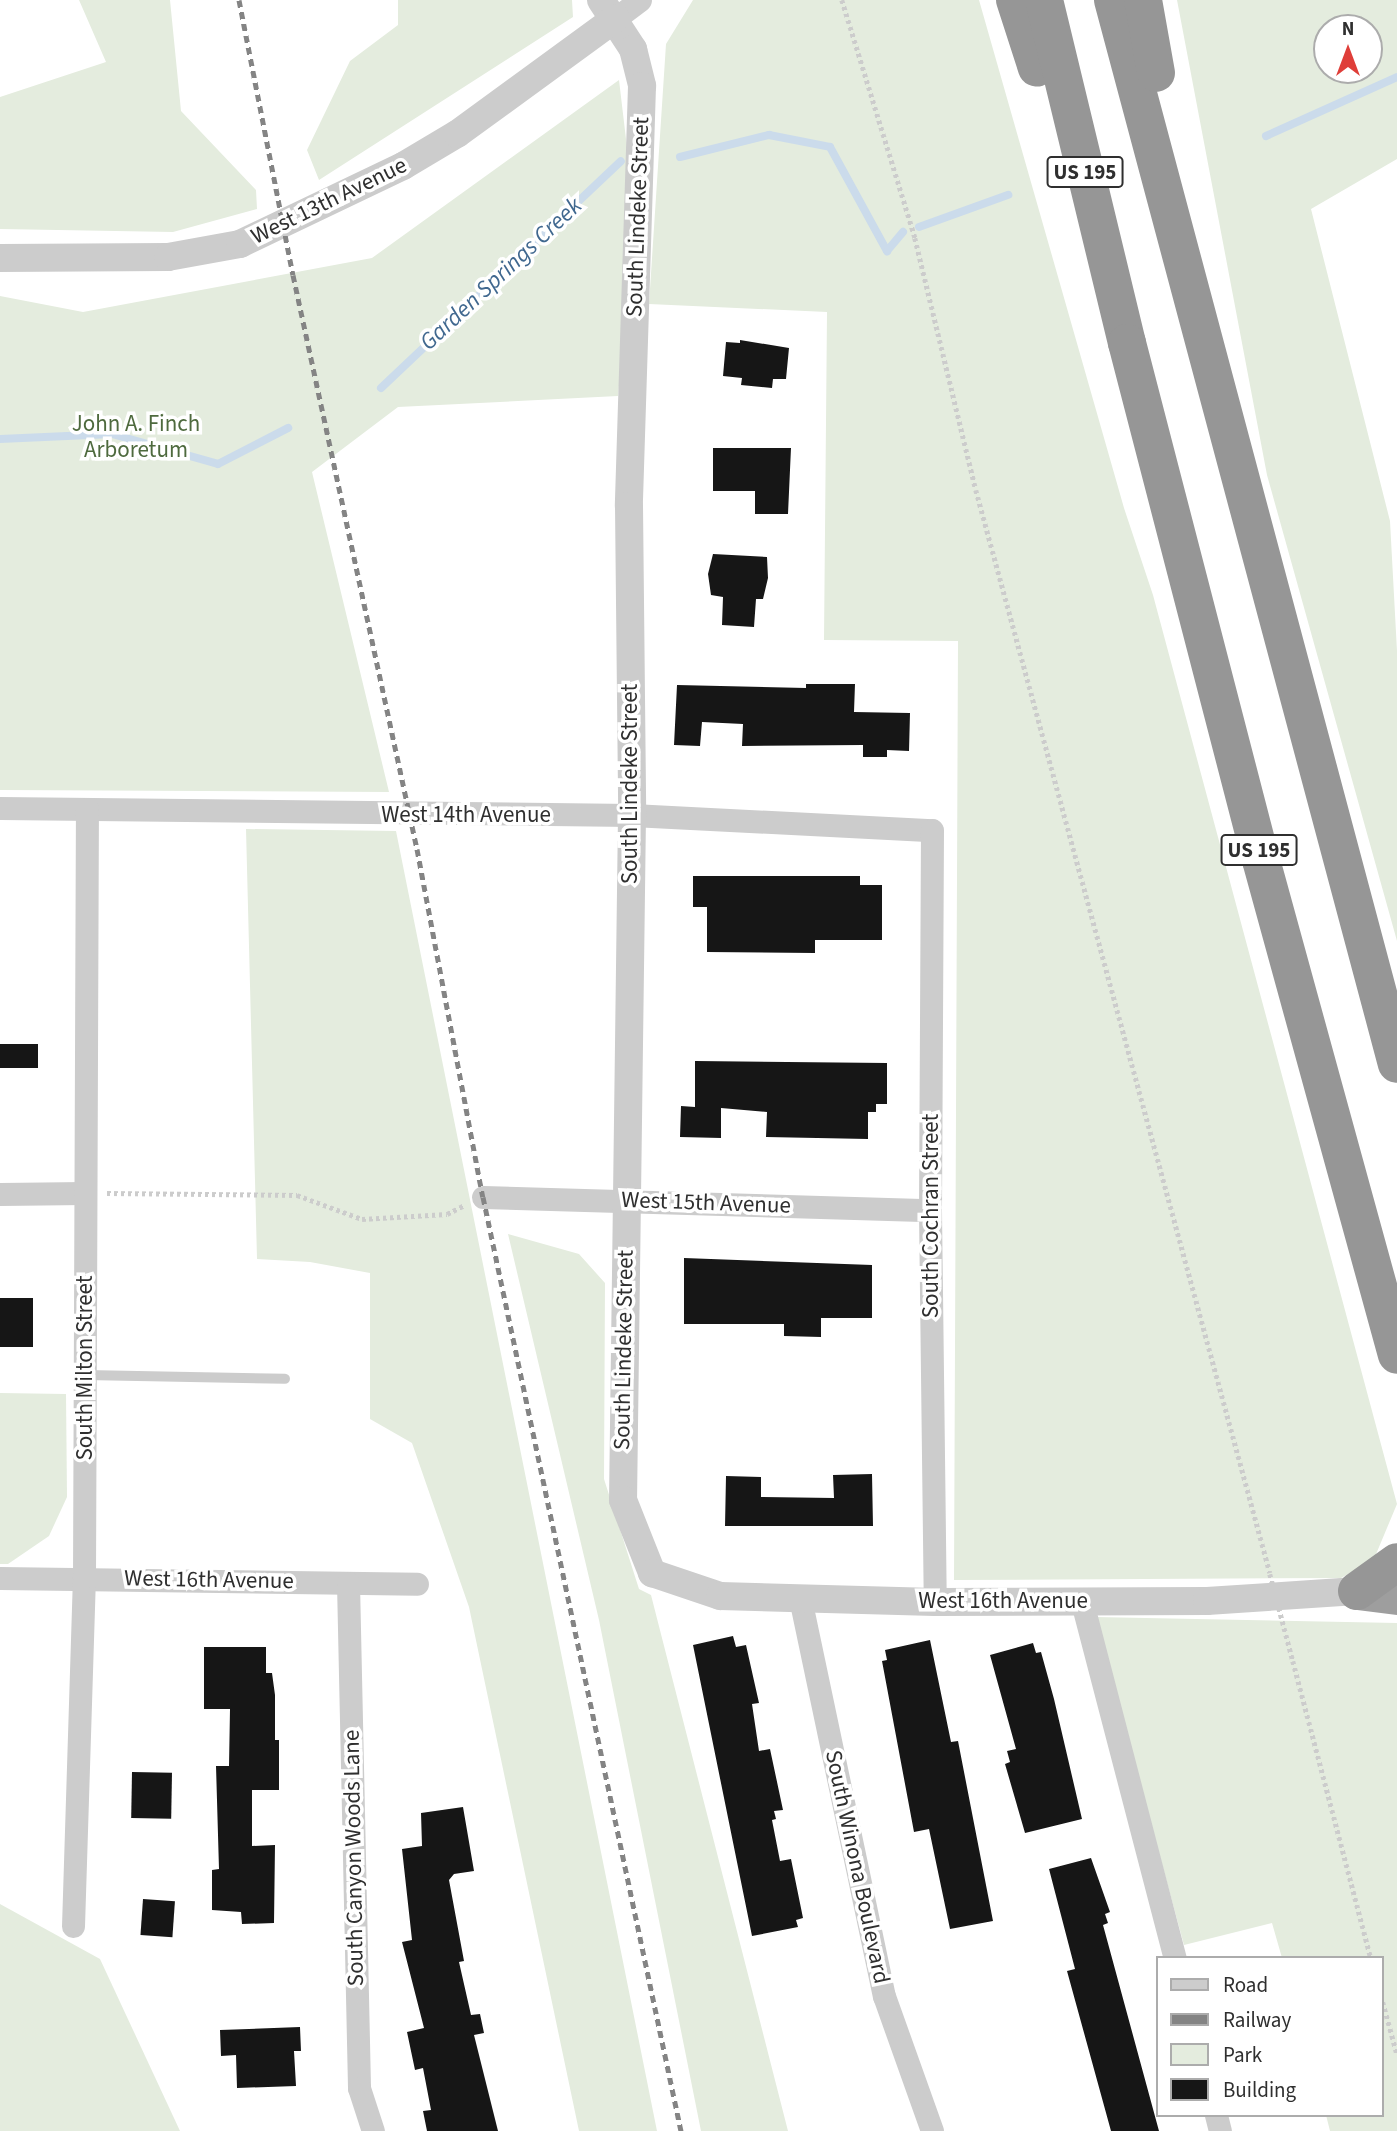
<!DOCTYPE html>
<style>
body{margin:0}
#map{position:relative;width:1397px;height:2131px;overflow:hidden;background:#fff;font-family:"Source Sans 3",sans-serif}
div>[style]{position:absolute}
.green>*{inset:0;background:#e4ecde}
.stream>*{height:8px;margin:-4px;padding:0 4px;transform-origin:4px;border-radius:4px;background:#cbdbeb}
.building>*{inset:0;background:#161616;transform-origin:0 0}
.path>*{height:4.5px;margin-top:-2.25px;transform-origin:0;background:repeating-linear-gradient(90deg,#ccc 0 3.5px,transparent 0 7px)}
.service>*{height:10px;margin:-5px;padding:0 5px;transform-origin:5px;border-radius:5px;background:#ccc}
.minor>*{height:23px;margin:-11.5px;padding:0 11.5px;transform-origin:11.5px;border-radius:11.5px;background:#ccc}
.tertiary>*{height:28px;margin:-14px;padding:0 14px;transform-origin:14px;border-radius:14px;background:#ccc}
.trunk>*{height:37px;margin:-18.5px;padding:0 18.5px;transform-origin:18.5px;border-radius:18.5px;background:#9e9e9e}
.motorway>*{height:38px;margin:-19px;padding:0 19px;transform-origin:19px;border-radius:19px;background:#969696}
.rail>*{height:5px;margin-top:-2.5px;transform-origin:0;background:repeating-linear-gradient(90deg,#848484 0 7px,transparent 0 12px)}
.path-bridge>*{height:4.5px;margin-top:-2.25px;transform-origin:0;background:repeating-linear-gradient(90deg,#ccc 0 3.5px,transparent 0 7px)}
span{translate:-50% -50%;white-space:nowrap;text-align:center;line-height:1.15;-webkit-text-stroke:7px #fff;paint-order:stroke}
.shield-label span{padding:2px 5px;background:#fff;border:2px solid;border-radius:5px;-webkit-text-stroke-width:0}
.shield-label{font-size:21px;color:#2f2f2f;font-weight:700}
.street-label{font-size:23px;color:#2f2f2f}
.park-label{font-size:23px;color:#4e6a3e}
.water-label{font-size:24px;color:#40688f;font-style:italic}
.legend{position:absolute;left:1156px;top:1956px;width:228px;height:161px;box-sizing:border-box;background:#fff;border:2px solid #acacac;margin:0;padding:9px 12px;list-style:none;font-size:21px;color:#2f2f2f}
.legend li{display:flex;align-items:center;gap:14px;height:35px}
.legend b{width:35px;border:2px solid #acacac}
.north{position:absolute;left:1313px;top:14px;width:70px;height:70px;box-sizing:border-box;background:#fff;border:2px solid #acacac;border-radius:50%;rotate:0deg;font-size:19px;font-weight:700;line-height:28px;text-align:center;color:#2f2f2f}
.north::after{content:'';display:block;margin:auto;width:24px;height:32px;background:#df3e39;clip-path:polygon(50% 0,100% 100%,50% 72%,0 100%)}
</style>
<div id="map">
<div class="green">
<div style="clip-path:polygon(79px 0,170px 0,181px 111px,256px 190px,257px 209px,173px 232px,0 229px,0 97px,106px 62px)"></div>
<div style="clip-path:polygon(398px 0,572px 0,573px 17px,319px 180px,307px 150px,350px 61px,398px 25px)"></div>
<div style="clip-path:polygon(693px 0,979px 0,1124px 508px,1153px 595px,1397px 1504px,1374px 1559px,1341px 1578px,954px 1580px,958px 641px,824px 640px,827px 312px,649px 304px,666px 44px)"></div>
<div style="clip-path:polygon(evenodd,1177px 0,1397px 0,1397px 159px,1311px 209px,1390px 521px,1397px 651px,1397px 941px,1267px 475px,1177px 0,1327px 28px,1369px 28px,1369px 70px,1327px 70px,1327px 28px)"></div>
<div style="clip-path:polygon(619px 80px,635px 215px,618px 396px,398px 407px,312px 472px,389px 792px,0 790px,0 296px,83px 312px,372px 258px)"></div>
<div style="clip-path:polygon(246px 829px,396px 831px,657px 2131px,579px 2131px,469px 1607px,412px 1443px,370px 1419px,370px 1273px,310px 1262px,257px 1259px)"></div>
<div style="clip-path:polygon(508px 1234px,579px 1254px,605px 1283px,604px 1479px,639px 1589px,651px 1595px,788px 2131px,701px 2131px,599px 1620px)"></div>
<div style="clip-path:polygon(0 1393px,66px 1394px,67px 1497px,49px 1536px,8px 1564px,0 1564px)"></div>
<div style="clip-path:polygon(1095px 1617px,1397px 1623px,1397px 2131px,1330px 2131px,1326px 2115px,1381px 2115px,1381px 1958px,1282px 1958px,1272px 1923px,1184px 1945px)"></div>
<div style="clip-path:polygon(0 1904px,100px 1959px,180px 2131px,0 2131px)"></div>
</div>
<div class="stream">
<div style="left:1266px;top:136px;width:144px;rotate:-24.2deg"></div>
<div style="left:680px;top:157px;width:92px;rotate:-13.9deg"></div>
<div style="left:769px;top:135px;width:62px;rotate:11.1deg"></div>
<div style="left:830px;top:147px;width:119px;rotate:61.3deg"></div>
<div style="left:887px;top:251px;width:25px;rotate:-50deg"></div>
<div style="left:919px;top:227px;width:95px;rotate:-19.8deg"></div>
<div style="left:381px;top:388px;width:330px;rotate:-43.4deg"></div>
<div style="left:0;top:439px;width:112px;rotate:-2.6deg"></div>
<div style="left:112px;top:434px;width:110px;rotate:15.8deg"></div>
<div style="left:218px;top:464px;width:79px;rotate:-27.2deg"></div>
</div>
<div class="building">
<div style="clip-path:polygon(740px 340px,789px 348px,786px 379px,773px 379px,772px 388px,741px 385px,742px 378px,723px 376px,726px 342px,740px 343px)"></div>
<div style="clip-path:polygon(713px 448px,791px 448px,788px 514px,755px 514px,755px 491px,713px 491px)"></div>
<div style="clip-path:polygon(713px 554px,767px 557px,768px 578px,763px 599px,756px 599px,754px 627px,722px 625px,723px 597px,711px 595px,708px 574px)"></div>
<div style="clip-path:polygon(806px 684px,855px 684px,854px 712px,910px 713px,909px 751px,887px 750px,887px 757px,863px 757px,863px 745px,742px 746px,743px 724px,702px 722px,700px 746px,674px 745px,677px 685px,806px 688px)"></div>
<div style="clip-path:polygon(693px 876px,860px 876px,860px 885px,882px 885px,882px 940px,815px 940px,815px 953px,707px 952px,707px 907px,693px 907px)"></div>
<div style="left:0;top:1044px;width:38px;height:24px"></div>
<div style="clip-path:polygon(695px 1061px,887px 1063px,887px 1104px,876px 1104px,876px 1112px,868px 1112px,868px 1139px,766px 1137px,767px 1112px,721px 1108px,721px 1138px,680px 1137px,681px 1106px,695px 1107px)"></div>
<div style="clip-path:polygon(684px 1258px,872px 1265px,872px 1318px,821px 1318px,821px 1337px,784px 1336px,784px 1324px,684px 1324px)"></div>
<div style="left:0;top:1298px;width:33px;height:49px"></div>
<div style="clip-path:polygon(872px 1474px,873px 1526px,725px 1526px,726px 1476px,761px 1477px,761px 1497px,834px 1498px,833px 1475px)"></div>
<div style="clip-path:polygon(733px 1636px,736px 1647px,746px 1645px,759px 1703px,752px 1704px,759px 1751px,770px 1749px,783px 1810px,774px 1811px,776px 1819px,772px 1820px,780px 1861px,791px 1859px,803px 1918px,796px 1920px,798px 1927px,752px 1936px,693px 1645px)"></div>
<div style="clip-path:polygon(930px 1640px,951px 1742px,958px 1741px,993px 1921px,950px 1929px,929px 1829px,914px 1832px,882px 1661px,887px 1660px,885px 1650px)"></div>
<div style="clip-path:polygon(1033px 1643px,1036px 1653px,1041px 1652px,1054px 1699px,1082px 1819px,1025px 1833px,1005px 1764px,1010px 1762px,1007px 1751px,1016px 1749px,990px 1655px)"></div>
<div style="clip-path:polygon(204px 1647px,266px 1647px,266px 1673px,272px 1673px,275px 1695px,275px 1740px,279px 1740px,279px 1790px,252px 1790px,252px 1846px,275px 1845px,274px 1923px,242px 1924px,241px 1912px,212px 1910px,212px 1870px,219px 1869px,216px 1766px,229px 1766px,230px 1709px,204px 1709px)"></div>
<div style="left:132px;top:1772px;width:40px;height:46px;rotate:1deg"></div>
<div style="clip-path:polygon(463px 1807px,474px 1871px,454px 1874px,449px 1880px,464px 1961px,459px 1962px,471px 2015px,480px 2014px,484px 2033px,474px 2035px,498px 2131px,427px 2131px,423px 2111px,431px 2110px,423px 2068px,415px 2070px,407px 2032px,424px 2028px,402px 1942px,412px 1940px,402px 1849px,422px 1846px,421px 1813px)"></div>
<div style="clip-path:polygon(1091px 1858px,1110px 1912px,1105px 1914px,1108px 1923px,1103px 1925px,1159px 2131px,1111px 2131px,1067px 1971px,1075px 1969px,1049px 1869px)"></div>
<div style="left:143px;top:1899px;width:32px;height:36px;rotate:4deg"></div>
<div style="clip-path:polygon(300px 2027px,301px 2051px,294px 2051px,296px 2086px,237px 2088px,236px 2055px,221px 2056px,220px 2030px)"></div>
</div>
<div class="path">
<div style="left:842px;top:0;width:249px;rotate:72.9deg"></div>
<div style="left:915px;top:238px;width:259px;rotate:76.4deg"></div>
<div style="left:976px;top:490px;width:1122px;rotate:74.81deg"></div>
<div style="left:107px;top:1193px;width:190px;rotate:0.6deg"></div>
<div style="left:297px;top:1195px;width:69px;rotate:20.3deg"></div>
<div style="left:362px;top:1219px;width:85px;rotate:-3.4deg"></div>
<div style="left:447px;top:1214px;width:18px;rotate:-27deg"></div>
<div style="left:1293px;top:1661px;width:307px;rotate:75.3deg"></div>
<div style="left:1381px;top:1995px;width:61px;rotate:74.8deg"></div>
</div>
<div class="service">
<div style="left:85px;top:1375px;width:200px;rotate:1.1deg"></div>
</div>
<div class="minor">
<div style="left:616px;top:18px;width:30px;rotate:-37deg"></div>
<div style="left:0;top:808px;width:632px;rotate:0.63deg"></div>
<div style="left:632px;top:815px;width:300px;rotate:2.9deg"></div>
<div style="left:932px;top:830px;width:380px;rotate:90.3deg"></div>
<div style="left:930px;top:1210px;width:392px;rotate:89.3deg"></div>
<div style="left:0;top:1194px;width:85px;rotate:-0.7deg"></div>
<div style="left:483px;top:1197px;width:447px;rotate:1.7deg"></div>
<div style="left:0;top:1578px;width:417px;rotate:0.8deg"></div>
<div style="left:348px;top:1583px;width:505px;rotate:88.75deg"></div>
<div style="left:359px;top:2088px;width:45px;rotate:72deg"></div>
<div style="left:800px;top:1598px;width:407px;rotate:78.1deg"></div>
<div style="left:884px;top:1996px;width:143px;rotate:70.4deg"></div>
<div style="left:1082px;top:1602px;width:368px;rotate:75.4deg"></div>
<div style="left:73px;top:1926px;width:349px;rotate:-88.2deg"></div>
<div style="left:84px;top:1577px;width:768px;rotate:-89.78deg"></div>
<div style="left:1216px;top:2115px;width:16px;rotate:76deg"></div>
</div>
<div class="tertiary">
<div style="left:601px;top:0;width:59px;rotate:56.9deg"></div>
<div style="left:633px;top:49px;width:38px;rotate:76deg"></div>
<div style="left:642px;top:86px;width:420px;rotate:91.8deg"></div>
<div style="left:629px;top:506px;width:309px;rotate:89.4deg"></div>
<div style="left:632px;top:815px;width:685px;rotate:90.75deg"></div>
<div style="left:623px;top:1500px;width:79px;rotate:68.3deg"></div>
<div style="left:652px;top:1573px;width:72px;rotate:18.7deg"></div>
<div style="left:720px;top:1596px;width:215px;rotate:1.6deg"></div>
<div style="left:935px;top:1602px;width:272px;rotate:-0.2deg"></div>
<div style="left:1207px;top:1601px;width:150px;rotate:-3.8deg"></div>
<div style="left:0;top:258px;width:168px;rotate:-0.3deg"></div>
<div style="left:168px;top:257px;width:73px;rotate:-10.2deg"></div>
<div style="left:240px;top:244px;width:181px;rotate:-25.6deg"></div>
<div style="left:403px;top:166px;width:63px;rotate:-30.7deg"></div>
<div style="left:457px;top:134px;width:197px;rotate:-36.1deg"></div>
</div>
<div class="trunk">
<div style="left:1357px;top:1591px;width:40px;rotate:7.1deg"></div>
</div>
<div class="motorway">
<div style="left:1015px;top:0;width:71px;rotate:72.1deg"></div>
<div style="left:1044px;top:0;width:353px;rotate:76.4deg"></div>
<div style="left:1127px;top:343px;width:534px;rotate:75.47deg"></div>
<div style="left:1261px;top:860px;width:513px;rotate:74.64deg"></div>
<div style="left:1113px;top:0;width:1101px;rotate:75.06deg"></div>
<div style="left:1143px;top:0;width:74px;rotate:79.9deg"></div>
<div style="left:1357px;top:1591px;width:49px;rotate:-35.9deg"></div>
</div>
<div class="rail">
<div style="left:239px;top:0;width:280px;rotate:78.9deg"></div>
<div style="left:293px;top:275px;width:587px;rotate:77.81deg"></div>
<div style="left:417px;top:849px;width:354px;rotate:79.3deg"></div>
<div style="left:483px;top:1197px;width:955px;rotate:78.03deg"></div>
</div>
<div class="path-bridge">
<div style="left:1270px;top:1574px;width:90px;rotate:75.2deg"></div>
</div>
<div class="shield-label">
<span style="left:1085px;top:172px">US 195</span>
<span style="left:1259px;top:850px">US 195</span>
</div>
<div class="street-label">
<span style="left:329px;top:201px;rotate:-26deg">West 13th Avenue</span>
<span style="left:638px;top:217px;rotate:-88deg">South Lindeke Street</span>
<span style="left:630px;top:784px;rotate:-90deg">South Lindeke Street</span>
<span style="left:466px;top:815px">West 14th Avenue</span>
<span style="left:706px;top:1203px;rotate:2deg">West 15th Avenue</span>
<span style="left:931px;top:1216px;rotate:-90deg">South Cochran Street</span>
<span style="left:624px;top:1350px;rotate:-89deg">South Lindeke Street</span>
<span style="left:85px;top:1368px;rotate:-90deg">South Milton Street</span>
<span style="left:209px;top:1580px;rotate:1deg">West 16th Avenue</span>
<span style="left:1003px;top:1601px">West 16th Avenue</span>
<span style="left:354px;top:1858px;rotate:-91deg">South Canyon Woods Lane</span>
<span style="left:857px;top:1867px;rotate:78deg">South Winona Boulevard</span>
</div>
<div class="park-label">
<span style="left:136px;top:437px">John A. Finch<br>Arboretum</span>
</div>
<div class="water-label">
<span style="left:501px;top:274px;rotate:-43deg">Garden Springs Creek</span>
</div>
<ul class="legend">
<li><b style="height:9px;background:#ccc"></b>Road</li>
<li><b style="height:9px;background:#848484"></b>Railway</li>
<li><b style="height:19px;background:#e4ecde"></b>Park</li>
<li><b style="height:19px;background:#161616"></b>Building</li>
</ul>
<div class="north">N</div>
</div>
